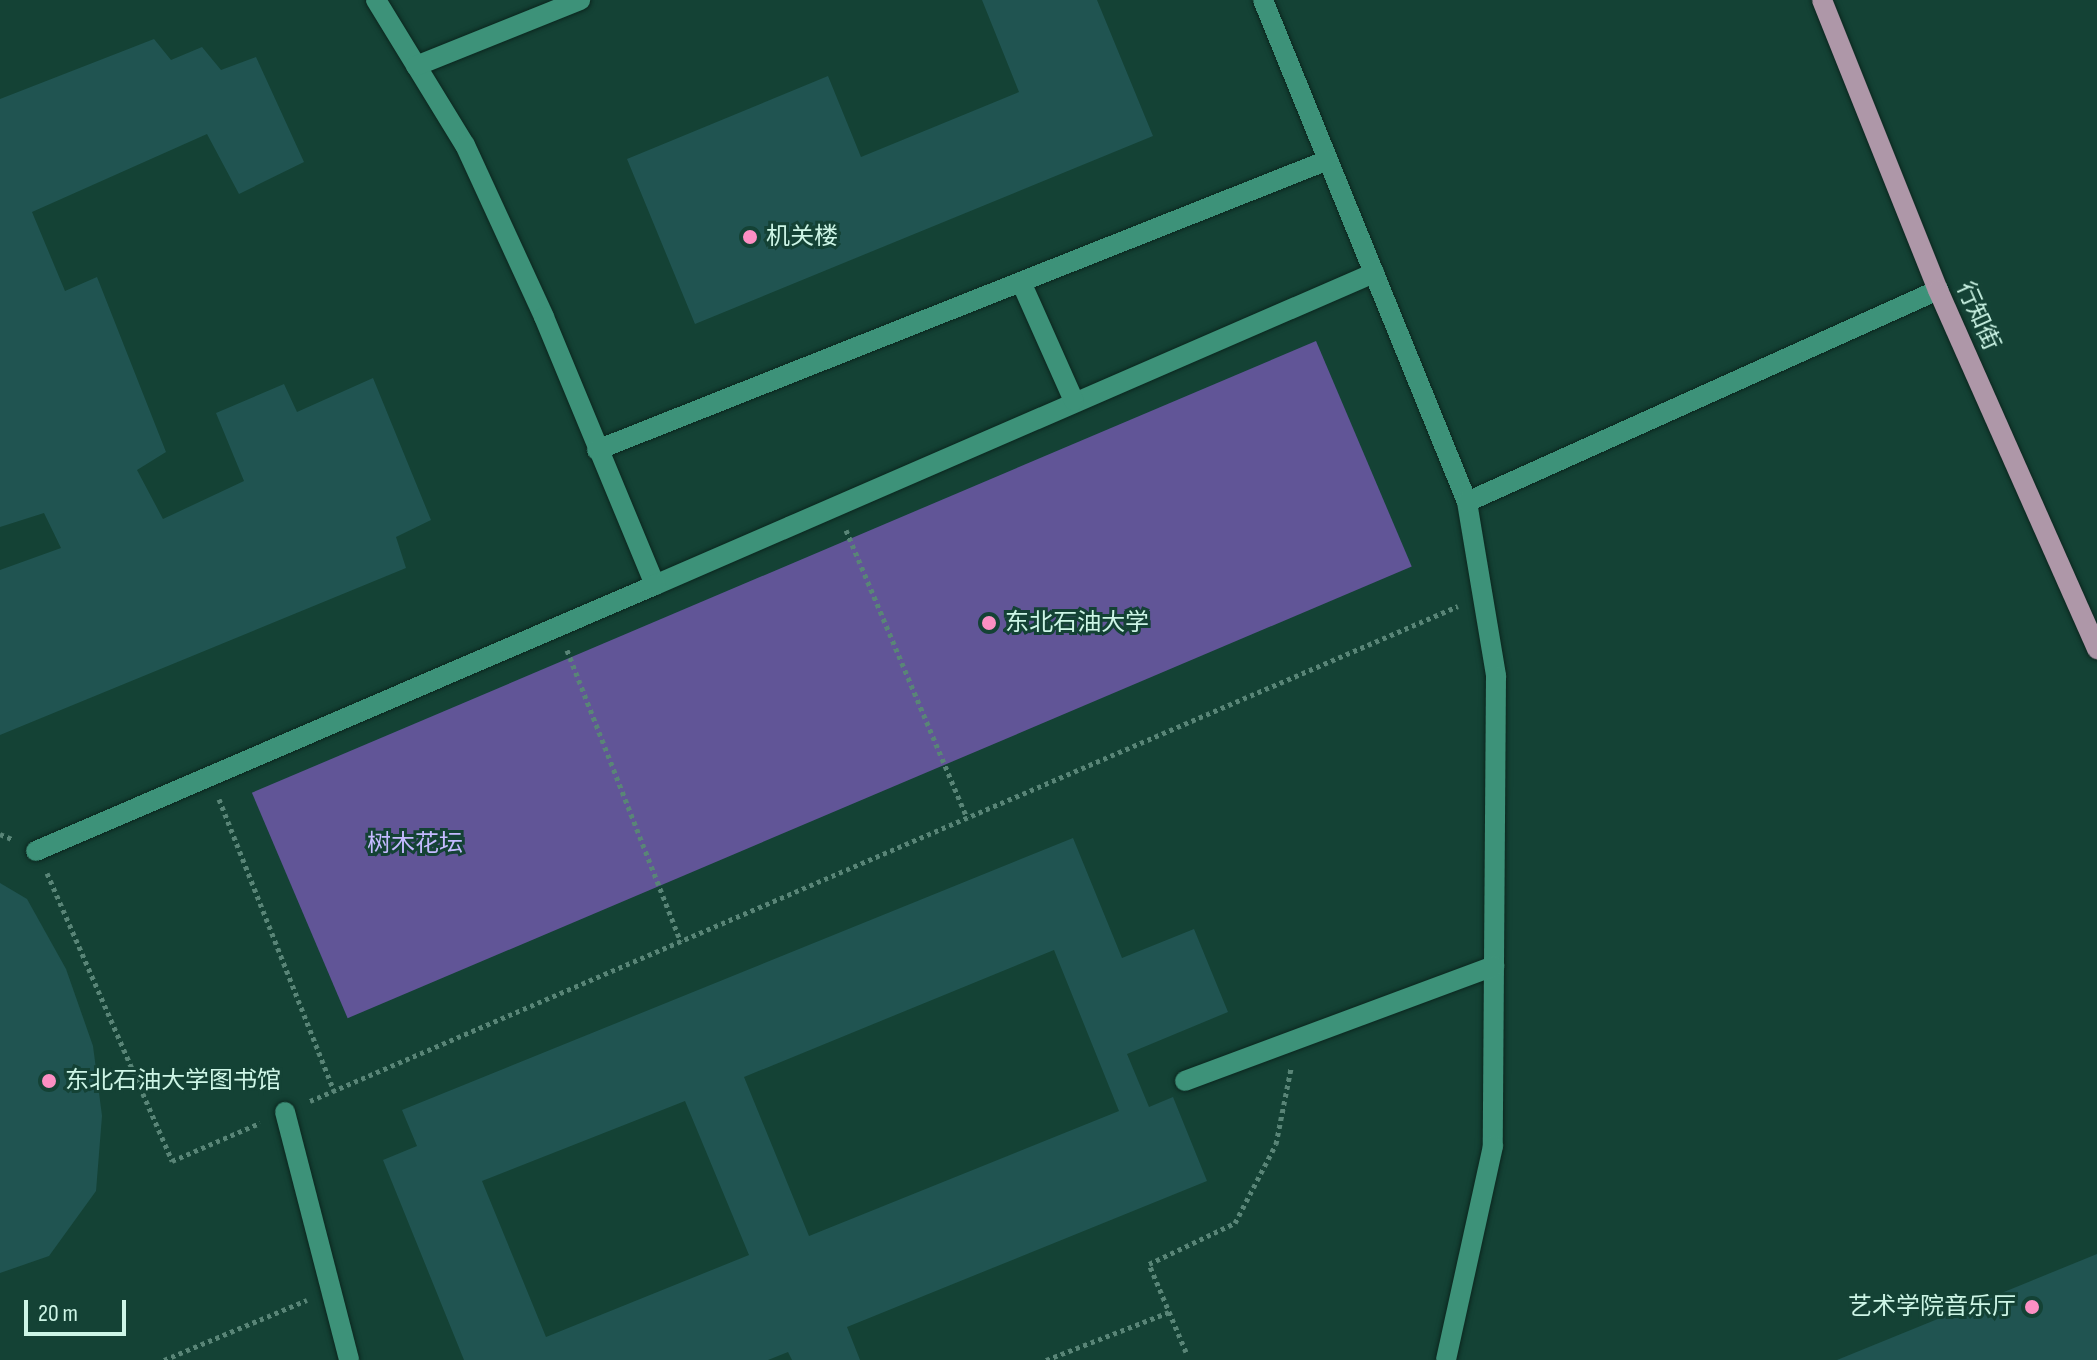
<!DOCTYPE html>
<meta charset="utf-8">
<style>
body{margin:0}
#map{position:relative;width:2097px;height:1360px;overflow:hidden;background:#144235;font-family:"Sofia Sans Condensed","Noto Sans SC",sans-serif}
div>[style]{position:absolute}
.green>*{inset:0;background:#615597;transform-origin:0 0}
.building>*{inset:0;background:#205451}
.path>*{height:5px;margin-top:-2.5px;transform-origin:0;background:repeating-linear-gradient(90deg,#598577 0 4px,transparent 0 8px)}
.roads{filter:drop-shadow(0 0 2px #0b261e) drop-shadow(0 0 2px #0b261e)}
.minor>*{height:20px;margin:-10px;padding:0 10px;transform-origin:10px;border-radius:10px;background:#3d9279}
.major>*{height:20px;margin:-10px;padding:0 10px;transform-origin:10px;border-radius:10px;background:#ae97a8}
.dots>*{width:22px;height:22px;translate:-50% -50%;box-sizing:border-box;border:4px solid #144235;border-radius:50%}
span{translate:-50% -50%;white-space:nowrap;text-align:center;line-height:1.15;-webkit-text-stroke:6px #144235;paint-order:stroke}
.poi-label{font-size:24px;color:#cdf5e6}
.left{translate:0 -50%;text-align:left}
.right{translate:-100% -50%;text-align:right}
.street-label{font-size:24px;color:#cdf5e6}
.park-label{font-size:24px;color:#c4baff}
.scale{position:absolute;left:24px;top:1300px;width:102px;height:36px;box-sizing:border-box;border:4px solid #cdf5e6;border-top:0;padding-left:10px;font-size:24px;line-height:28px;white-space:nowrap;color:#cdf5e6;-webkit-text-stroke:6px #144235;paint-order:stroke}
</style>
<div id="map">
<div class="green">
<div style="left:1316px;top:341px;width:245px;height:1156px;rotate:67deg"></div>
</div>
<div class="building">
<div style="clip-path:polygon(982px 0,1097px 0,1153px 136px,695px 324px,627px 159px,828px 76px,861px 157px,1019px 92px)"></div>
<div style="clip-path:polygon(154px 39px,171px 60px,202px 47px,221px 70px,256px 57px,304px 162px,239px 194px,207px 134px,32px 212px,65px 291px,97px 277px,166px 452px,137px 470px,163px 519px,244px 481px,216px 413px,284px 384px,297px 412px,373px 378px,431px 520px,396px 537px,406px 568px,0 735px,0 570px,61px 548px,44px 513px,0 527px,0 99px)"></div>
<div style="clip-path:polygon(evenodd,1073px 838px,1122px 958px,1194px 929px,1228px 1012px,1127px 1054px,1149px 1107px,1173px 1097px,1207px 1181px,847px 1327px,860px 1360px,792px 1360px,788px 1352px,768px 1360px,464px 1360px,383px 1160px,417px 1146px,402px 1110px,1073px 838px,1054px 950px,1119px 1111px,809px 1236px,744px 1077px,1054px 950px,1073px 838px,685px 1101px,749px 1255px,546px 1337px,482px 1181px,685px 1101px)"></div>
<div style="clip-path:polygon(0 883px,27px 899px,66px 969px,93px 1046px,102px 1116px,96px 1191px,49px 1256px,0 1273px)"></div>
<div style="clip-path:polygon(2097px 1254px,2097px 1360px,1837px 1360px)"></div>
</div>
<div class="path">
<div style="left:846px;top:530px;width:312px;rotate:67.2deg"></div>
<div style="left:567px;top:650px;width:313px;rotate:68.7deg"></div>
<div style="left:219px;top:799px;width:314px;rotate:68.5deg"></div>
<div style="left:0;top:834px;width:15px;rotate:23deg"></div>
<div style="left:47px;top:873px;width:314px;rotate:66.5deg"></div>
<div style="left:172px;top:1161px;width:96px;rotate:-23.4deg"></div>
<div style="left:310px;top:1101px;width:1250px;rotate:-23.32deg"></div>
<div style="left:1186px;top:1352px;width:95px;rotate:-112.8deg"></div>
<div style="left:1149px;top:1264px;width:95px;rotate:-25.5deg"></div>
<div style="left:1235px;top:1223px;width:89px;rotate:-62.6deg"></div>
<div style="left:1276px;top:1144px;width:77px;rotate:-78.8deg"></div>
<div style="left:164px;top:1360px;width:155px;rotate:-22.8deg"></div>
<div style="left:1046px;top:1360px;width:132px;rotate:-21.3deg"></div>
</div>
<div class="roads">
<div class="minor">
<div style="left:376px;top:0;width:170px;rotate:58.5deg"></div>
<div style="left:465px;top:145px;width:189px;rotate:65.3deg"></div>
<div style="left:544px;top:317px;width:290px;rotate:67.5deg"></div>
<div style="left:655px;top:585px;width:784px;rotate:-23.46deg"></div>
<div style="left:1263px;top:0;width:542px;rotate:67.88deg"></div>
<div style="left:1467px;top:502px;width:176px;rotate:80.5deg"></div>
<div style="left:1496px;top:676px;width:470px;rotate:90.4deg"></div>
<div style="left:1493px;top:1146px;width:219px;rotate:102.4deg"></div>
<div style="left:416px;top:66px;width:177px;rotate:-21.9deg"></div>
<div style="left:1021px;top:282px;width:130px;rotate:66deg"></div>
<div style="left:597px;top:450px;width:786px;rotate:-21.64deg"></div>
<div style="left:1467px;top:502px;width:517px;rotate:-24.23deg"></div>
<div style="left:36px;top:851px;width:674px;rotate:-23.25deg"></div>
<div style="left:1185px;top:1081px;width:330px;rotate:-20.4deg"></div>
<div style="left:285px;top:1112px;width:256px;rotate:75.5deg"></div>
</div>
<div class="major">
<div style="left:1822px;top:0;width:312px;rotate:68.2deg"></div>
<div style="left:1938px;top:290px;width:393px;rotate:66.1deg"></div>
</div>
</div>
<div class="dots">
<div style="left:750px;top:237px;background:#fc8fc3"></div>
<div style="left:989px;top:623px;background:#fc8fc3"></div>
<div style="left:49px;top:1081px;background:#fc8fc3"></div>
<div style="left:2032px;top:1307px;background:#fc8fc3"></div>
</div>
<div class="poi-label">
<span class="left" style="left:766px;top:237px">机关楼</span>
<span class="left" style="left:1005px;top:623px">东北石油大学</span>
<span class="left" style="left:65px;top:1081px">东北石油大学图书馆</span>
<span class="right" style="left:2016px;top:1307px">艺术学院音乐厅</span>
</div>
<div class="street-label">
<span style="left:1978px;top:316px;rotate:66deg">行知街</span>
</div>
<div class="park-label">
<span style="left:415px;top:844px">树木花坛</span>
</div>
<div class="scale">20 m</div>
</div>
